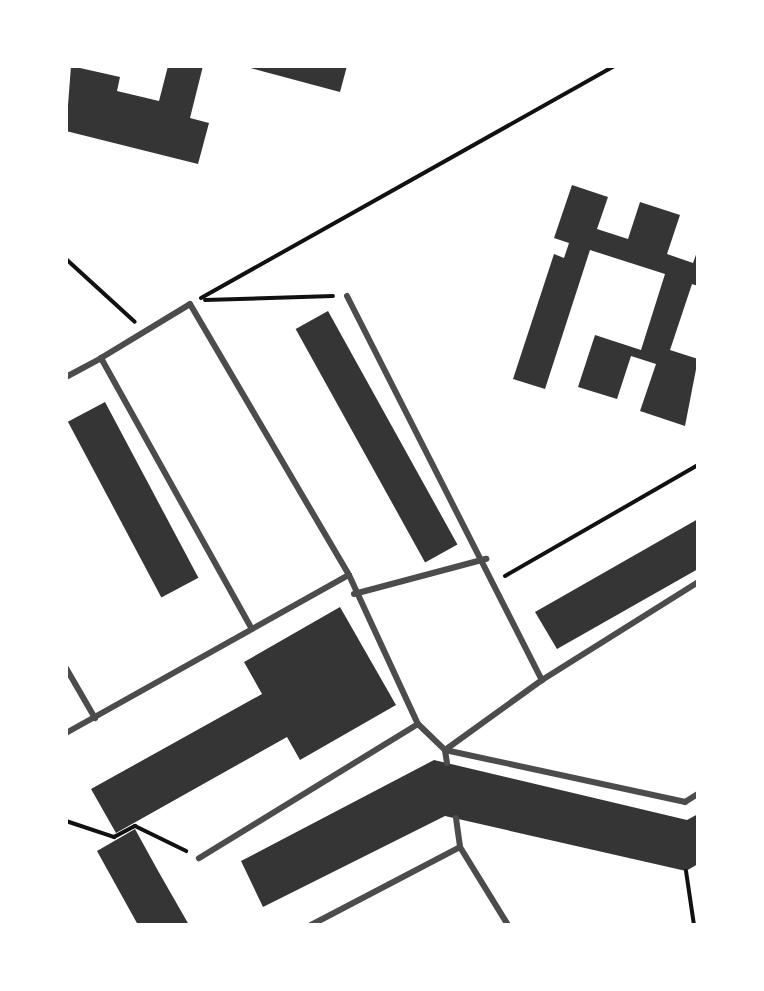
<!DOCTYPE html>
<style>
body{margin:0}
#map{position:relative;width:764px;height:991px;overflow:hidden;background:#fff;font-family:"Source Serif 4",serif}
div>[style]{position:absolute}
.building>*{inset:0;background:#353535;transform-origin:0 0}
.path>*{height:4px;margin:-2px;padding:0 2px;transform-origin:2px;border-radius:2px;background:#111}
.service>*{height:6px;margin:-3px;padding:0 3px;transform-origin:3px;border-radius:3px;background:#4c4c4c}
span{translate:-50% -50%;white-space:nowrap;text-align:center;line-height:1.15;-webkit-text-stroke:7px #fff;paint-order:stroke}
.frame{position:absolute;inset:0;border:68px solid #fff;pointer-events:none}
</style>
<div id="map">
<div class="building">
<div style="clip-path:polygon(71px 66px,120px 77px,117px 91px,159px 101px,168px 66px,203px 66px,190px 118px,209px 123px,198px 164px,66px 131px)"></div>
<div style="clip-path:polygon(243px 66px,347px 66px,340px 92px)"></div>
<div style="clip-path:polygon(572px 185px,608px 197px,597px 229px,628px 239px,640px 202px,680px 215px,667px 254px,693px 263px,698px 249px,698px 286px,692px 284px,670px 350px,698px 359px,685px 426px,640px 411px,656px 364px,631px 356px,617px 399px,578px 387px,595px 335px,641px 350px,665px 274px,590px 250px,545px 389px,513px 379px,554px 254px,564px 258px,569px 243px,554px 238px)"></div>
<div style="left:328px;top:311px;width:267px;height:37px;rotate:61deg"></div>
<div style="left:105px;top:402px;width:199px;height:42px;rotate:62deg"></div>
<div style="clip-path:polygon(698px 519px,698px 569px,557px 649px,535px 612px)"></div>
<div style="clip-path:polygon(340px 607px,396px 705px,300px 760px,287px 737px,116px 833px,91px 789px,262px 694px,244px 662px)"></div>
<div style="clip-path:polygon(434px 760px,687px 820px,698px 814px,698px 864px,686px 871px,445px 816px,263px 907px,241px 861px)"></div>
<div style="clip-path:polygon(135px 829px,157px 869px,189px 925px,138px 925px,97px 851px)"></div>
</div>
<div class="path">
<div style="left:66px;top:259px;width:93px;rotate:42.4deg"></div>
<div style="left:201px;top:298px;width:475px;rotate:-29.3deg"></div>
<div style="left:205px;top:300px;width:128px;rotate:-1.8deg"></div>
<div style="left:505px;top:576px;width:223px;rotate:-29.9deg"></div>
<div style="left:66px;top:821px;width:51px;rotate:18.4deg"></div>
<div style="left:114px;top:837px;width:24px;rotate:-28deg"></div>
<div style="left:135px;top:826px;width:57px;rotate:26.1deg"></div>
<div style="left:686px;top:871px;width:55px;rotate:81.6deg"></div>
</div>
<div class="service">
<div style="left:347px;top:296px;width:431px;rotate:63.1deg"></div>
<div style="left:542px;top:680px;width:184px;rotate:-32.1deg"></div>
<div style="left:101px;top:358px;width:104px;rotate:-31.2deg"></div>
<div style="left:190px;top:304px;width:314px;rotate:59.6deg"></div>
<div style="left:66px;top:377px;width:40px;rotate:-28deg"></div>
<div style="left:101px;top:358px;width:307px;rotate:60.9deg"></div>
<div style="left:354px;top:594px;width:137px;rotate:-14.9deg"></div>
<div style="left:66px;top:668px;width:58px;rotate:59.9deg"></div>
<div style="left:418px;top:724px;width:37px;rotate:44deg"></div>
<div style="left:445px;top:750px;width:246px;rotate:12.2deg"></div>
<div style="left:685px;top:802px;width:15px;rotate:-32deg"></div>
<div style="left:66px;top:733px;width:324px;rotate:-29.2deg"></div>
<div style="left:349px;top:575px;width:164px;rotate:65.2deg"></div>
<div style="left:418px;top:724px;width:257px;rotate:148.5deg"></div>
<div style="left:447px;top:763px;width:13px;rotate:-99deg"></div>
<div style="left:445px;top:750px;width:120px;rotate:-35.8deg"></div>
<div style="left:456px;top:818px;width:29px;rotate:82deg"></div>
<div style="left:311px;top:925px;width:168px;rotate:-27.6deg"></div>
<div style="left:460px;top:847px;width:92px;rotate:58.4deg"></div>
</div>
<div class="frame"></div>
</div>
